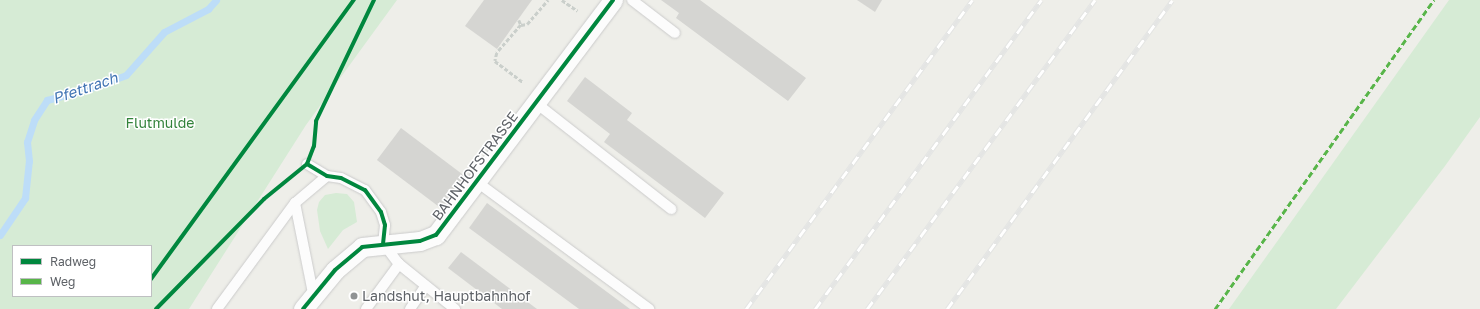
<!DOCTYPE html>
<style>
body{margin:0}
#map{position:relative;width:1480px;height:309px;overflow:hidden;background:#eeeee9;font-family:"Golos Text",sans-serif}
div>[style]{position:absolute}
.green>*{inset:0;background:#d6ebd5}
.stream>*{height:7px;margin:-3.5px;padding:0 3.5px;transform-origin:3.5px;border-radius:3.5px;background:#bdddf8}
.building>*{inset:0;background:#d5d5d2;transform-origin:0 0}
.path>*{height:2.5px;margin-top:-1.25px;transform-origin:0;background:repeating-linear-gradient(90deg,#cacfcb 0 4px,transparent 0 6px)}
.roads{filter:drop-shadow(0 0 1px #cbcbcb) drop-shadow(0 0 1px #cbcbcb)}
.lane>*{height:10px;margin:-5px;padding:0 5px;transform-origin:5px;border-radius:5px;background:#fcfcfc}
.street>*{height:19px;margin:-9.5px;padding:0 9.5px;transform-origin:9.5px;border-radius:9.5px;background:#fcfcfc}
.rail>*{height:4.5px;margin-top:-2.25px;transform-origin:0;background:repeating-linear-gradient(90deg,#fff 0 9px,#e4e5e4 0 18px);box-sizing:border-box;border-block:1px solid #e4e5e4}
.quiet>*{height:3px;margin-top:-1.5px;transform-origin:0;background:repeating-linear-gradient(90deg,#58b549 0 6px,transparent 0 9px)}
.cycleway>*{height:4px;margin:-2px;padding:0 2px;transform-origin:2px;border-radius:2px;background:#00873e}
.dots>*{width:11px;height:11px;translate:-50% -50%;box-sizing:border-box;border:2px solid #fff;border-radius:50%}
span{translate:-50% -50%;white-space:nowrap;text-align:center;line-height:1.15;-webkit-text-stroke:3px #fff;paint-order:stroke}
.park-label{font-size:14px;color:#32823a}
.street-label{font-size:14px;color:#5e6267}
.poi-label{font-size:14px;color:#5e6267}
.left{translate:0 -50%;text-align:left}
.water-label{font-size:15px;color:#4275b4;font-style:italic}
.legend{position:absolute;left:12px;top:245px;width:140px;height:52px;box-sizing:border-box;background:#fff;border:1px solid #bfc0c2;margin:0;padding:5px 7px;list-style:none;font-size:12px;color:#5e6267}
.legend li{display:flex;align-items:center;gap:8px;height:20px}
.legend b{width:20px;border:1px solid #bfc0c2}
</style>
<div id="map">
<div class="green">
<div style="clip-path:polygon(evenodd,0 0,397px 0,306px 125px,189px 309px,0 309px,0 0,13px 246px,151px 246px,151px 296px,13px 296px,13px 246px)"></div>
<div style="clip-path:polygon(1449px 0,1480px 0,1480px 117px,1445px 166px,1336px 309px,1229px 309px)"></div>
<div style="clip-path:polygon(336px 193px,347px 194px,354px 202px,357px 222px,343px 230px,328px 249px,320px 231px,317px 210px,319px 202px,325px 195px)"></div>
</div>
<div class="stream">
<div style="left:0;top:235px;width:45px;rotate:-56deg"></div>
<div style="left:25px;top:198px;width:37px;rotate:-84deg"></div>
<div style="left:29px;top:161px;width:19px;rotate:-96deg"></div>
<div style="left:27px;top:142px;width:23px;rotate:-72deg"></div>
<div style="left:34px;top:120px;width:24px;rotate:-57deg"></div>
<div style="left:47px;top:100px;width:42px;rotate:-15deg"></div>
<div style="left:88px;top:89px;width:40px;rotate:-20.2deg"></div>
<div style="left:126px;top:75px;width:57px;rotate:-48.5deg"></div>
<div style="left:164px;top:32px;width:50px;rotate:-27.6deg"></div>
<div style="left:208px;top:9px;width:12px;rotate:-48deg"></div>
</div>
<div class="building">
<div style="clip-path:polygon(484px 0,532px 0,497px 49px,465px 26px)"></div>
<div style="clip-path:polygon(661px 0,700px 0,806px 78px,788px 101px,676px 18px,679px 13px)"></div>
<div style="clip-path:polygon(857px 0,882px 0,875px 12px)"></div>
<div style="clip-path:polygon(585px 77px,632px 113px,627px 120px,724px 193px,705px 218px,604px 142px,610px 134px,567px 101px)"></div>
<div style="left:401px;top:128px;width:81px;height:40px;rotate:37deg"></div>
<div style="clip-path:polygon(487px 203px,630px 309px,579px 309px,469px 228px)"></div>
<div style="clip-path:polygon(461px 252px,537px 309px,502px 309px,448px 268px)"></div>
</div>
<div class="path">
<div style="left:562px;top:0;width:19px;rotate:35deg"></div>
<div style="left:519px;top:20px;width:5px;rotate:68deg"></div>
<div style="left:521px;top:25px;width:37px;rotate:131deg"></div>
<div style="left:497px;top:53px;width:8px;rotate:104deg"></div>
<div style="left:495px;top:61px;width:35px;rotate:37deg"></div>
<div style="left:521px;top:25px;width:6px;rotate:-9deg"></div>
<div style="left:527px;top:24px;width:32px;rotate:-49deg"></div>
</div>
<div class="roads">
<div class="lane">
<div style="left:632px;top:0;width:54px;rotate:37.5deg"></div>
<div style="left:536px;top:103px;width:172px;rotate:38.1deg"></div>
<div style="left:307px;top:164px;width:23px;rotate:31deg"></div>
<div style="left:327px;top:176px;width:14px;rotate:8deg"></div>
<div style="left:341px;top:178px;width:27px;rotate:27deg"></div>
<div style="left:365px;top:190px;width:27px;rotate:54deg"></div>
<div style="left:381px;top:212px;width:14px;rotate:73deg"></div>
<div style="left:385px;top:225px;width:18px;rotate:96deg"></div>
<div style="left:383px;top:243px;width:26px;rotate:53deg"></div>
<div style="left:399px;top:264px;width:72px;rotate:38.8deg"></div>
<div style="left:477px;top:182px;width:214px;rotate:36.4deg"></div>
<div style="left:295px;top:203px;width:92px;rotate:78.7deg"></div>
<div style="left:217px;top:309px;width:132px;rotate:-53.7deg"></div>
<div style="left:295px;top:203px;width:42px;rotate:-40.2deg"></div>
<div style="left:366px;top:309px;width:56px;rotate:-53.7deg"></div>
<div style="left:410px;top:309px;width:27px;rotate:-56deg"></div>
</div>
<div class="street">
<div style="left:303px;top:309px;width:50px;rotate:-50.6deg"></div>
<div style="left:335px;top:270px;width:35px;rotate:-40deg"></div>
<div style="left:362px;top:247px;width:58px;rotate:-5.9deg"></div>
<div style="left:420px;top:241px;width:17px;rotate:-21deg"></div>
<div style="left:436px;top:235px;width:294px;rotate:-53deg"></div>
</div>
</div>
<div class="rail">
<div style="left:746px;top:309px;width:383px;rotate:-53.8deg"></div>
<div style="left:815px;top:309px;width:383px;rotate:-53.8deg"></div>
<div style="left:867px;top:309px;width:384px;rotate:-53.6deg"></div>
<div style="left:947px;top:309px;width:382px;rotate:-53.9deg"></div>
</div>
<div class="quiet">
<div style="left:1215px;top:309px;width:379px;rotate:-54.7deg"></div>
</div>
<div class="cycleway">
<div style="left:307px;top:164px;width:23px;rotate:31deg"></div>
<div style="left:327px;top:176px;width:14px;rotate:8deg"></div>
<div style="left:341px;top:178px;width:27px;rotate:27deg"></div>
<div style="left:365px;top:190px;width:27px;rotate:54deg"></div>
<div style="left:381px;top:212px;width:14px;rotate:73deg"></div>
<div style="left:385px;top:225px;width:18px;rotate:96deg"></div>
<div style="left:151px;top:279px;width:345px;rotate:-54deg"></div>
<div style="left:156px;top:309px;width:154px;rotate:-45.5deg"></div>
<div style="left:264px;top:199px;width:55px;rotate:-39.1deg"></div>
<div style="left:307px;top:164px;width:19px;rotate:-69deg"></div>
<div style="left:314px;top:146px;width:25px;rotate:-85deg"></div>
<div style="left:316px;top:121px;width:134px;rotate:-64.4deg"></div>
<div style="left:303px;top:309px;width:50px;rotate:-50.6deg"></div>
<div style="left:335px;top:270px;width:35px;rotate:-40deg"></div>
<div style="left:362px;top:247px;width:58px;rotate:-5.9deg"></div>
<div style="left:420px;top:241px;width:17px;rotate:-21deg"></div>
<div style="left:436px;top:235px;width:294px;rotate:-53deg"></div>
</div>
<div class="dots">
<div style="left:354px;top:296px;background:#909394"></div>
</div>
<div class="park-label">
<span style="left:160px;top:123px">Flutmulde</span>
</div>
<div class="street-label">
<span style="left:475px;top:166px;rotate:-53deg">BAHNHOFSTRASSE</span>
</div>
<div class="poi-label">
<span class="left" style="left:362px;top:296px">Landshut, Hauptbahnhof</span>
</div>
<div class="water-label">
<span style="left:85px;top:88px;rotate:-19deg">Pfettrach</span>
</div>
<ul class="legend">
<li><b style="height:5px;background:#00873e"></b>Radweg</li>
<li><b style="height:5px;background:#58b549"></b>Weg</li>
</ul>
</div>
